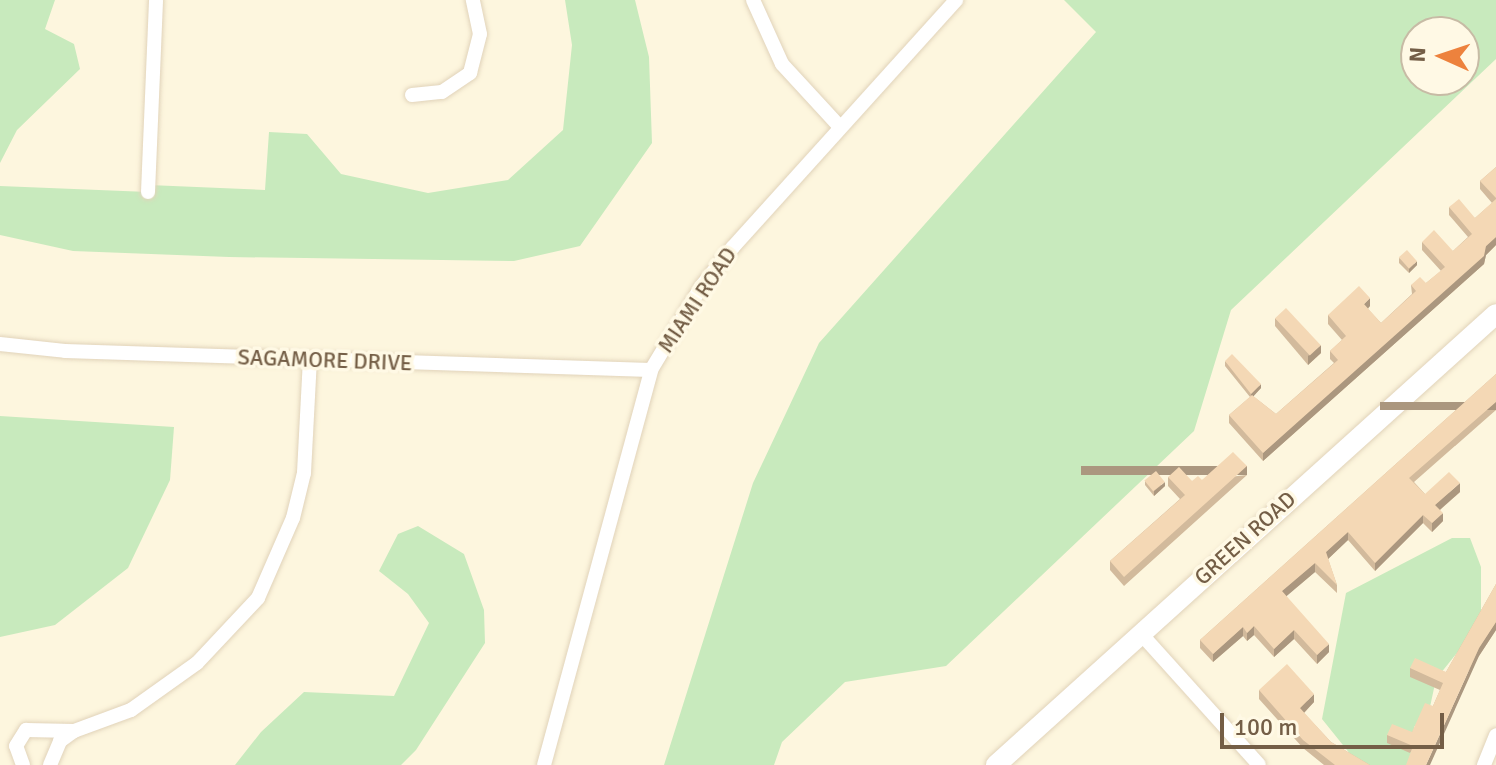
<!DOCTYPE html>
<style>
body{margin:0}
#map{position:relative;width:1496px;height:765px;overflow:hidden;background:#fdf6de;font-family:Signika,sans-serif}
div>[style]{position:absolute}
.green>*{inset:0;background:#c8eabd}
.roads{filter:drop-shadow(0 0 2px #e1d3ba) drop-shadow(0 0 2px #e1d3ba)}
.minor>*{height:14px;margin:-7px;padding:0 7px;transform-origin:7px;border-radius:7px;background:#fff}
.secondary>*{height:20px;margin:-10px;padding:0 10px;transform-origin:10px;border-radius:10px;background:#fff}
.wall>*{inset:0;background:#d2ba9c}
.shaded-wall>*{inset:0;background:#ab977f;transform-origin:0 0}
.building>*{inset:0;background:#f4d8b5;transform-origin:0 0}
span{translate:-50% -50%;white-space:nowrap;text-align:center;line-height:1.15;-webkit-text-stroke:7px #fff9e5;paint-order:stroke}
.street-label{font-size:22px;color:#745e46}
.north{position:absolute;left:1400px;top:16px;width:80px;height:80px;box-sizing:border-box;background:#fff9e5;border:2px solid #c7bba5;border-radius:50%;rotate:273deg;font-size:22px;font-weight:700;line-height:32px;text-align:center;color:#745e46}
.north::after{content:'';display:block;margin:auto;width:28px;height:36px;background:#ed823d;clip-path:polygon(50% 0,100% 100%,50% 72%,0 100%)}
.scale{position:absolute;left:1220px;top:713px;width:224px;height:36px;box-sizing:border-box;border:4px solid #745e46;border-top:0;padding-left:10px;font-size:24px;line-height:28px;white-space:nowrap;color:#745e46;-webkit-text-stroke:6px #fff9e5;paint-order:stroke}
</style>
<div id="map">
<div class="green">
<div style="clip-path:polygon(0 0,55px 0,45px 29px,74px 44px,80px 69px,17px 130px,0 163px)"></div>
<div style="clip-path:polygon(565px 0,635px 0,649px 57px,652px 143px,580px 246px,514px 261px,229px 257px,73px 251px,0 235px,0 186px,148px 192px,149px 185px,265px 190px,269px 132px,307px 134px,341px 174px,428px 193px,508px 180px,563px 130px,572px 45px)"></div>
<div style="clip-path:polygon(evenodd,1064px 0,1496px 0,1496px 59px,1231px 310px,1194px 431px,946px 666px,845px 682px,782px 742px,774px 765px,664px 765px,753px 483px,819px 343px,1096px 32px,1064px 0,1416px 32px,1464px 32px,1464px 80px,1416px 80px,1416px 32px)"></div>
<div style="clip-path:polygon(0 416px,174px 427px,170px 480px,128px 568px,55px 625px,0 637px)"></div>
<div style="clip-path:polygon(418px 526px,464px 554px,484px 610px,485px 643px,416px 750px,401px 765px,235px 765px,261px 732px,304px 692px,394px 696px,429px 623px,408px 594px,379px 571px,398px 534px)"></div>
<div style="clip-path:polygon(1452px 538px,1470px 538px,1481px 567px,1481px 623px,1436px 679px,1430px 707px,1414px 727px,1415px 765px,1359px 765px,1322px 719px,1346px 593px)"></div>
</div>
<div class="roads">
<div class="minor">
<div style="left:753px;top:0;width:70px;rotate:65.6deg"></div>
<div style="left:782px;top:64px;width:86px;rotate:47.4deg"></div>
<div style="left:412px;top:95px;width:30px;rotate:-6deg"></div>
<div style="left:442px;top:92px;width:34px;rotate:-34deg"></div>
<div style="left:470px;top:73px;width:40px;rotate:-75.6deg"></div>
<div style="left:480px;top:34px;width:35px;rotate:-102deg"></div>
<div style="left:148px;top:192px;width:192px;rotate:-87.6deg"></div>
<div style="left:0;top:344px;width:65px;rotate:6.1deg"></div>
<div style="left:65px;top:351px;width:586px;rotate:1.86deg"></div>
<div style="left:1143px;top:636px;width:173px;rotate:48deg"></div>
<div style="left:23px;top:765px;width:20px;rotate:-110deg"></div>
<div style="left:16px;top:746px;width:19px;rotate:-58deg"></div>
<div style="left:26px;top:730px;width:48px;rotate:1.2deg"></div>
<div style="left:50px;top:765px;width:26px;rotate:-67deg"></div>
<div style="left:60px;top:741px;width:17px;rotate:-36deg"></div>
<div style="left:74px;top:731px;width:61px;rotate:-20.2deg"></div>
<div style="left:131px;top:710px;width:81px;rotate:-35.5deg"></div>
<div style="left:197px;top:663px;width:89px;rotate:-46.8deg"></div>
<div style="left:258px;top:598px;width:87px;rotate:-66.4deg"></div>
<div style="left:293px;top:518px;width:46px;rotate:-76.3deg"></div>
<div style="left:304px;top:473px;width:113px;rotate:-87deg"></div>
<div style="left:544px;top:765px;width:409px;rotate:-74.8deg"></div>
<div style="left:651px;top:370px;width:97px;rotate:-58.9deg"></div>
<div style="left:701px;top:287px;width:51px;rotate:-51.3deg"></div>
<div style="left:733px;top:247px;width:333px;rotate:-47.9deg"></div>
<div style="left:1484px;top:765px;width:32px;rotate:-68deg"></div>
</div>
<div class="secondary">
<div style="left:996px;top:765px;width:673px;rotate:-42.05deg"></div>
</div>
</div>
<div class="wall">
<div style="clip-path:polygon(1496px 167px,1496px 245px,1486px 255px,1484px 264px,1263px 461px,1229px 423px,1229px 415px,1250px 397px,1225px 366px,1225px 361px,1261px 388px,1253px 396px,1276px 414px,1334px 363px,1330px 359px,1330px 351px,1342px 340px,1328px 324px,1328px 315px,1370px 306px,1368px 309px,1381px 323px,1412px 294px,1411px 285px,1426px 283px,1441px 271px,1422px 250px,1422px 242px,1453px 251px,1468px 237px,1449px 215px,1449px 207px,1475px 218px,1492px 203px,1480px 189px,1480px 181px)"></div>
<div style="clip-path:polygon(1399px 258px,1417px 265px,1409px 273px,1399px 263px)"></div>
<div style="clip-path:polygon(1275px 318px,1321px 353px,1308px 365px,1275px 326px)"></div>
<div style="clip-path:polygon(1496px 374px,1496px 410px,1414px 482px,1425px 494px,1460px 492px,1440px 510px,1443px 521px,1432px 532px,1423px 523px,1375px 571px,1348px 540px,1328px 559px,1337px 585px,1337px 593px,1315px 572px,1286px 596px,1329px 652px,1317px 664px,1294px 639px,1274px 657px,1254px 635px,1247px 641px,1243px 636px,1213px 662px,1200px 648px,1200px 640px)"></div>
<div style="clip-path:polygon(1247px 475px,1124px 586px,1110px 570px,1110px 561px,1180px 499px,1168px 486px,1168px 477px,1192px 481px)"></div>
<div style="clip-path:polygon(1145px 481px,1165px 486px,1154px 496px,1145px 485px)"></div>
<div style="clip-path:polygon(1496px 584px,1496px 630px,1479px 656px,1410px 753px,1387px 743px,1387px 735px,1412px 732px,1433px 706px,1440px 690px,1410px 677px,1410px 668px,1446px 672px)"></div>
<div style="clip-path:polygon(1259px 690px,1314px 702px,1304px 713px,1331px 742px,1370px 765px,1324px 765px,1303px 748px,1259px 699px)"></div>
</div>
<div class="shaded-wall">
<div style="clip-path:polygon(1496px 237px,1496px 245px,1486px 255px,1484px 264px,1263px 461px,1263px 453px)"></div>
<div style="clip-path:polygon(1417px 261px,1417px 265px,1409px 273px,1409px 269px)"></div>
<div style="clip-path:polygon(1370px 298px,1370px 306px,1364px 312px,1364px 304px)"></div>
<div style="clip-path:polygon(1321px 345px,1321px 353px,1308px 365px,1308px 356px)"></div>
<div style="clip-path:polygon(1261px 384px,1261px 388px,1251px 399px,1251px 394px)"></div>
<div style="left:1496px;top:402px;width:8px;height:116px;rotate:90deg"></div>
<div style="left:1247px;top:466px;width:9px;height:166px;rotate:90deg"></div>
<div style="clip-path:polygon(1165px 482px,1165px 486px,1154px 496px,1154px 491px)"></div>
<div style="clip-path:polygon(1460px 483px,1460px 492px,1435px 514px,1435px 505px)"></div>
<div style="clip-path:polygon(1443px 513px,1443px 521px,1432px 532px,1432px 523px)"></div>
<div style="clip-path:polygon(1423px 515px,1423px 523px,1375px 571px,1375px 563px)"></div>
<div style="clip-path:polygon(1348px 532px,1348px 540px,1326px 561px,1326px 552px)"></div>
<div style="clip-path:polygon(1315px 563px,1315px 572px,1282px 600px,1282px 591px)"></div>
<div style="clip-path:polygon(1496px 622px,1496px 630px,1479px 656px,1430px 765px,1426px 765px,1479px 648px)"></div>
<div style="clip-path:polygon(1254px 626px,1254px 635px,1247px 641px,1247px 633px)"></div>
<div style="clip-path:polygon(1243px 627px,1243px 636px,1213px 662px,1213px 654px)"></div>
<div style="clip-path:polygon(1294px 630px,1294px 639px,1274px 657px,1274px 649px)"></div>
<div style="clip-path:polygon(1329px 644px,1329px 652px,1317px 664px,1317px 655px)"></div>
<div style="clip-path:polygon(1314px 694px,1314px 702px,1300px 717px,1300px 708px)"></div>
</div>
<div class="building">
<div style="clip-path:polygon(1496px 167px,1496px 198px,1480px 181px)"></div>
<div style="clip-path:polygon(1459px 199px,1475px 218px,1496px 199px,1496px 237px,1486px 246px,1484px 256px,1263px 453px,1229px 415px,1252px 395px,1276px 414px,1338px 360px,1330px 351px,1346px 336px,1328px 315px,1359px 286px,1370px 298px,1364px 304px,1381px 323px,1416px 291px,1411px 285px,1420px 277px,1426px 283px,1445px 267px,1422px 242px,1434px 230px,1453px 251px,1472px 234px,1449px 207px)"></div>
<div style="left:1407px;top:250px;width:15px;height:11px;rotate:48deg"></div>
<div style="left:1286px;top:308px;width:51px;height:15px;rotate:47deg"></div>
<div style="clip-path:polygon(1232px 354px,1261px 384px,1251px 394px,1225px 361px)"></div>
<div style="clip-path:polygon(1496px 374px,1496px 402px,1409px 478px,1425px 494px,1449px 472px,1460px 483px,1435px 505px,1443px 513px,1432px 523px,1423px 515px,1375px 563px,1348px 532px,1326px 552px,1337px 585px,1315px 563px,1282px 591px,1329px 644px,1317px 655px,1294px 630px,1274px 649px,1254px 626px,1247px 633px,1243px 627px,1213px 654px,1200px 640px)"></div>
<div style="clip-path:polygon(1233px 452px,1247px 466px,1124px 577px,1110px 561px,1185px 495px,1168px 477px,1179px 467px,1192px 481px,1198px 476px,1202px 480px)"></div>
<div style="left:1156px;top:471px;width:14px;height:15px;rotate:51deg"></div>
<div style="clip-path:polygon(1496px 584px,1496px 622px,1479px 648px,1426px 765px,1406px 765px,1413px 746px,1387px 735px,1392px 724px,1412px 732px,1425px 703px,1433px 706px,1443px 683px,1410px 668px,1415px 658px,1446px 672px)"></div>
<div style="clip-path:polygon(1287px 664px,1314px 694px,1300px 708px,1331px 742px,1370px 765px,1335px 765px,1303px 740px,1259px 690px)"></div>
</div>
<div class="street-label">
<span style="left:697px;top:300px;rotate:-56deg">MIAMI ROAD</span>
<span style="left:325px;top:360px;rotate:2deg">SAGAMORE DRIVE</span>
<span style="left:1245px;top:538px;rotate:-42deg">GREEN ROAD</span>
</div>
<div class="north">N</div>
<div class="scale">100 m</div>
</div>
